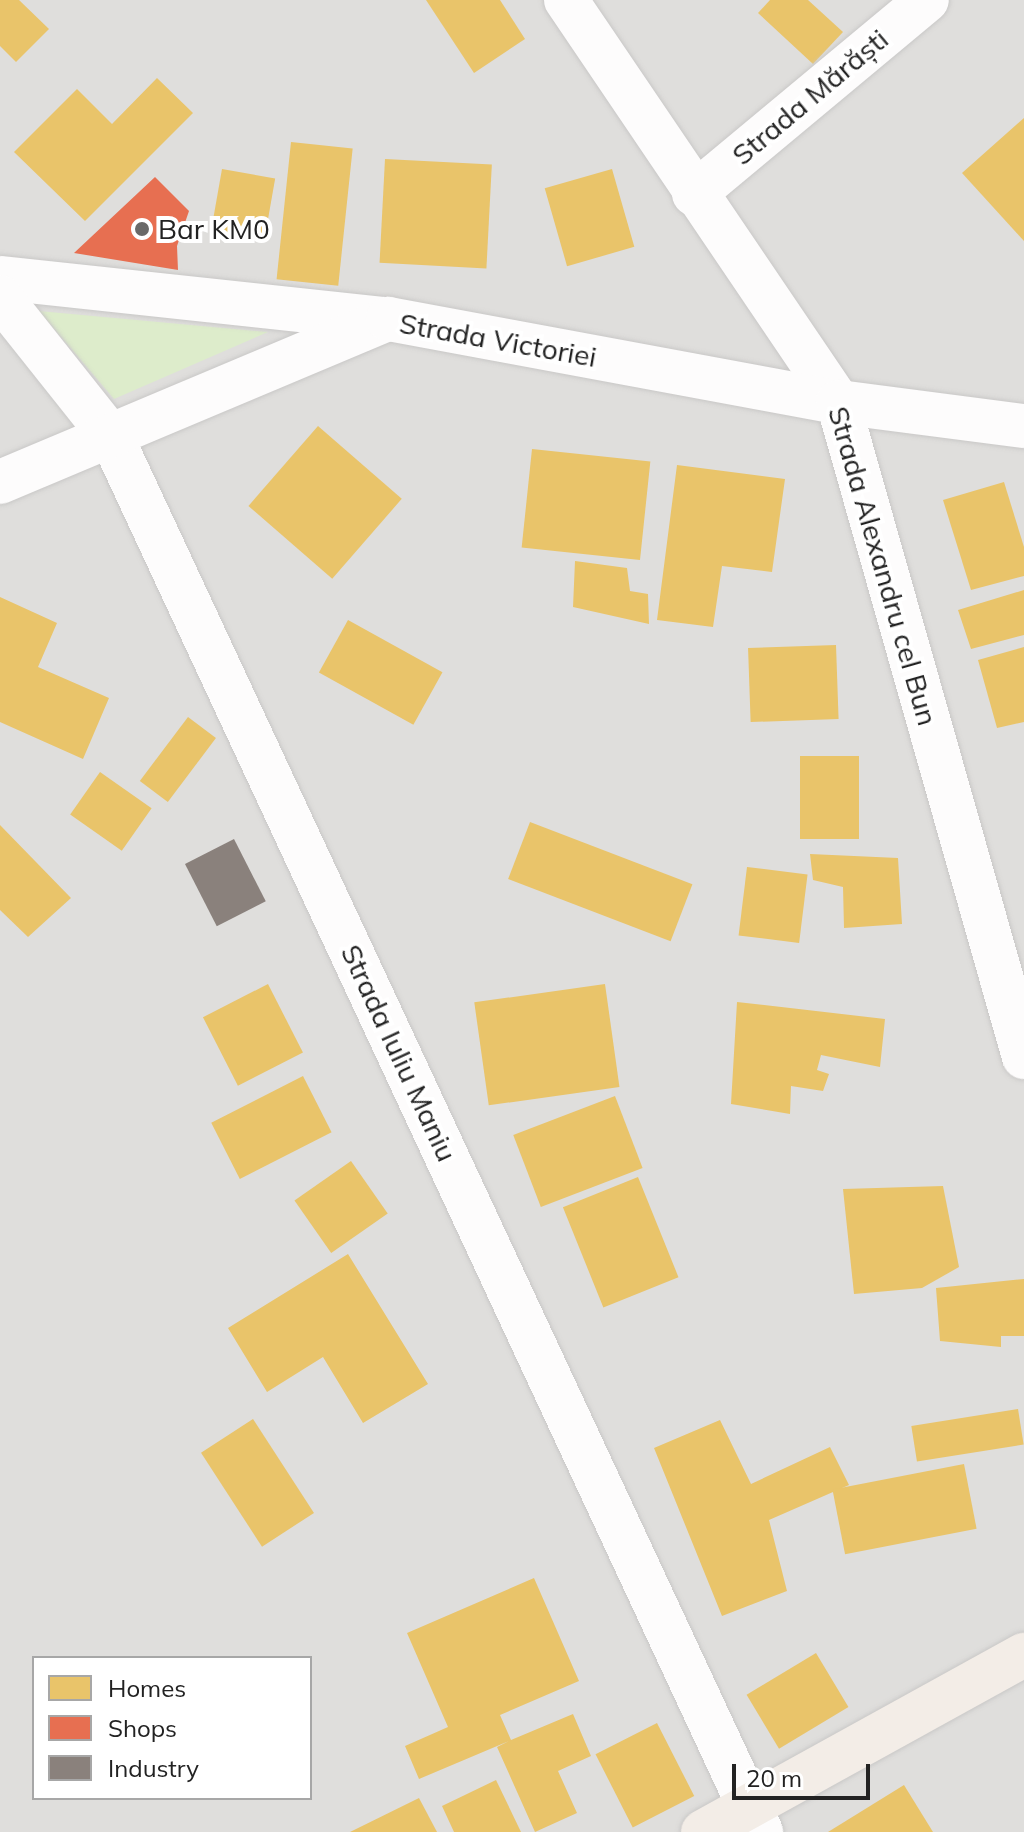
<!DOCTYPE html>
<meta charset="utf-8">
<style>
body{margin:0}
#map{position:relative;width:1024px;height:1832px;overflow:hidden;background:#f0eeeb;font-family:Mulish,sans-serif}
div>[style]{position:absolute}
.residential>*{inset:0;background:#dfdedc}
.grass>*{inset:0;background:#ddeccb}
.homes>*{inset:0;background:#e9c46a;transform-origin:0 0}
.shops>*{inset:0;background:#e76f51}
.industry>*{inset:0;background:#8a817c;transform-origin:0 0}
.roads{filter:drop-shadow(0 0 2px #c9c8c7) drop-shadow(0 0 2px #c9c8c7)}
.minor>*{height:44px;margin:-22px;padding:0 22px;transform-origin:22px;border-radius:22px;background:#fdfcfc}
.major>*{height:44px;margin:-22px;padding:0 22px;transform-origin:22px;border-radius:22px;background:#f3ede7}
.dots>*{width:22px;height:22px;translate:-50% -50%;box-sizing:border-box;border:4px solid #fff;border-radius:50%}
span{translate:-50% -50%;white-space:nowrap;text-align:center;line-height:1.15;-webkit-text-stroke:8px #fff;paint-order:stroke}
.street-label{font-size:28px;color:#222}
.poi-label{font-size:28px;color:#222}
.left{translate:0 -50%;text-align:left}
.legend{position:absolute;left:32px;top:1656px;width:280px;height:144px;box-sizing:border-box;background:#fff;border:2px solid #a7a7a7;margin:0;padding:10px 14px;list-style:none;font-size:24px;color:#222}
.legend li{display:flex;align-items:center;gap:16px;height:40px}
.legend b{width:40px;border:2px solid #a7a7a7}
.scale{position:absolute;left:732px;top:1764px;width:138px;height:36px;box-sizing:border-box;border:4px solid #222;border-top:0;padding-left:10px;font-size:24px;line-height:28px;white-space:nowrap;color:#222;-webkit-text-stroke:6px #fff;paint-order:stroke}
</style>
<div id="map">
<div class="residential">
<div style="clip-path:polygon(evenodd,0 0,1024px 0,1024px 1832px,0 1832px,0 0,34px 1658px,310px 1658px,310px 1798px,34px 1798px,34px 1658px)"></div>
</div>
<div class="grass">
<div style="clip-path:polygon(39px 311px,268px 332px,114px 399px)"></div>
</div>
<div class="homes">
<div style="clip-path:polygon(0 0,19px 0,49px 29px,16px 62px,0 46px)"></div>
<div style="clip-path:polygon(426px 0,500px 0,525px 39px,474px 73px)"></div>
<div style="clip-path:polygon(770px 0,808px 0,843px 32px,813px 64px,758px 13px)"></div>
<div style="clip-path:polygon(157px 78px,193px 113px,85px 221px,14px 152px,77px 89px,112px 124px)"></div>
<div style="clip-path:polygon(1024px 118px,1024px 241px,962px 173px)"></div>
<div style="left:291px;top:142px;width:62px;height:138px;rotate:6deg"></div>
<div style="left:385px;top:159px;width:107px;height:104px;rotate:3deg"></div>
<div style="left:222px;top:169px;width:54px;height:64px;rotate:10deg"></div>
<div style="left:612px;top:169px;width:81px;height:70px;rotate:74deg"></div>
<div style="left:318px;top:426px;width:111px;height:106px;rotate:41deg"></div>
<div style="left:532px;top:449px;width:119px;height:99px;rotate:6deg"></div>
<div style="clip-path:polygon(677px 465px,785px 479px,772px 572px,722px 566px,713px 627px,657px 620px)"></div>
<div style="clip-path:polygon(1004px 482px,1024px 547px,1024px 576px,971px 590px,943px 500px)"></div>
<div style="clip-path:polygon(575px 561px,627px 568px,630px 591px,648px 594px,649px 624px,573px 607px)"></div>
<div style="clip-path:polygon(1024px 590px,1024px 635px,971px 649px,958px 610px)"></div>
<div style="clip-path:polygon(0 597px,57px 623px,38px 667px,109px 698px,83px 759px,0 722px)"></div>
<div style="left:348px;top:620px;width:108px;height:60px;rotate:29deg"></div>
<div style="left:836px;top:645px;width:74px;height:88px;rotate:88deg"></div>
<div style="clip-path:polygon(1024px 647px,1024px 722px,997px 728px,978px 660px)"></div>
<div style="left:188px;top:717px;width:35px;height:80px;rotate:37deg"></div>
<div style="left:800px;top:756px;width:59px;height:83px"></div>
<div style="left:100px;top:772px;width:63px;height:52px;rotate:35deg"></div>
<div style="left:530px;top:822px;width:174px;height:61px;rotate:21deg"></div>
<div style="clip-path:polygon(0 825px,71px 898px,28px 937px,0 910px)"></div>
<div style="clip-path:polygon(810px 854px,898px 858px,902px 924px,844px 928px,843px 887px,813px 880px)"></div>
<div style="left:747px;top:867px;width:61px;height:69px;rotate:7deg"></div>
<div style="left:268px;top:984px;width:77px;height:73px;rotate:63deg"></div>
<div style="left:605px;top:984px;width:104px;height:132px;rotate:82deg"></div>
<div style="clip-path:polygon(737px 1002px,885px 1019px,880px 1067px,821px 1055px,817px 1070px,829px 1074px,823px 1091px,791px 1086px,790px 1114px,731px 1104px)"></div>
<div style="left:303px;top:1076px;width:63px;height:103px;rotate:63deg"></div>
<div style="left:615px;top:1096px;width:77px;height:109px;rotate:69deg"></div>
<div style="left:351px;top:1161px;width:64px;height:69px;rotate:55deg"></div>
<div style="left:638px;top:1177px;width:108px;height:81px;rotate:68deg"></div>
<div style="clip-path:polygon(943px 1186px,959px 1267px,922px 1288px,854px 1294px,843px 1189px)"></div>
<div style="clip-path:polygon(348px 1254px,428px 1384px,363px 1423px,323px 1357px,267px 1392px,228px 1328px)"></div>
<div style="clip-path:polygon(1024px 1279px,1024px 1336px,1001px 1336px,1001px 1347px,940px 1341px,936px 1288px)"></div>
<div style="left:1018px;top:1409px;width:36px;height:108px;rotate:81deg"></div>
<div style="left:253px;top:1419px;width:112px;height:62px;rotate:57deg"></div>
<div style="clip-path:polygon(720px 1420px,751px 1484px,830px 1447px,849px 1485px,769px 1520px,787px 1591px,722px 1616px,654px 1448px)"></div>
<div style="left:964px;top:1464px;width:66px;height:134px;rotate:79deg"></div>
<div style="clip-path:polygon(534px 1578px,579px 1681px,500px 1715px,511px 1740px,573px 1714px,591px 1756px,558px 1771px,577px 1813px,535px 1832px,497px 1747px,509px 1741px,419px 1779px,405px 1746px,448px 1727px,407px 1633px)"></div>
<div style="left:816px;top:1653px;width:63px;height:81px;rotate:59deg"></div>
<div style="left:657px;top:1723px;width:82px;height:69px;rotate:63deg"></div>
<div style="clip-path:polygon(496px 1780px,521px 1832px,454px 1832px,442px 1806px)"></div>
<div style="clip-path:polygon(904px 1785px,933px 1832px,828px 1832px)"></div>
<div style="clip-path:polygon(419px 1798px,437px 1832px,350px 1832px)"></div>
</div>
<div class="shops">
<div style="clip-path:polygon(155px 177px,189px 211px,177px 246px,178px 270px,74px 253px)"></div>
</div>
<div class="industry">
<div style="left:234px;top:839px;width:70px;height:55px;rotate:63deg"></div>
</div>
<div class="roads">
<div class="minor">
<div style="left:566px;top:0;width:485px;rotate:55.9deg"></div>
<div style="left:838px;top:402px;width:681px;rotate:74.15deg"></div>
<div style="left:694px;top:194px;width:303px;rotate:-39.8deg"></div>
<div style="left:0;top:278px;width:388px;rotate:6.1deg"></div>
<div style="left:0;top:297px;width:180px;rotate:51.5deg"></div>
<div style="left:112px;top:438px;width:1538px;rotate:65.03deg"></div>
<div style="left:0;top:482px;width:421px;rotate:-22.8deg"></div>
<div style="left:388px;top:319px;width:458px;rotate:10.5deg"></div>
<div style="left:838px;top:402px;width:188px;rotate:7.4deg"></div>
</div>
<div class="major">
<div style="left:703px;top:1832px;width:367px;rotate:-28.9deg"></div>
</div>
</div>
<div class="dots">
<div style="left:142px;top:229px;background:#6a6968"></div>
</div>
<div class="street-label">
<span style="left:810px;top:97px;rotate:-40deg">Strada Mărăști</span>
<span style="left:498px;top:340px;rotate:10deg">Strada Victoriei</span>
<span style="left:883px;top:566px;rotate:74deg">Strada Alexandru cel Bun</span>
<span style="left:399px;top:1053px;rotate:65deg">Strada Iuliu Maniu</span>
</div>
<div class="poi-label">
<span class="left" style="left:158px;top:229px">Bar KM0</span>
</div>
<ul class="legend">
<li><b style="height:22px;background:#e9c46a"></b>Homes</li>
<li><b style="height:22px;background:#e76f51"></b>Shops</li>
<li><b style="height:22px;background:#8a817c"></b>Industry</li>
</ul>
<div class="scale">20 m</div>
</div>
